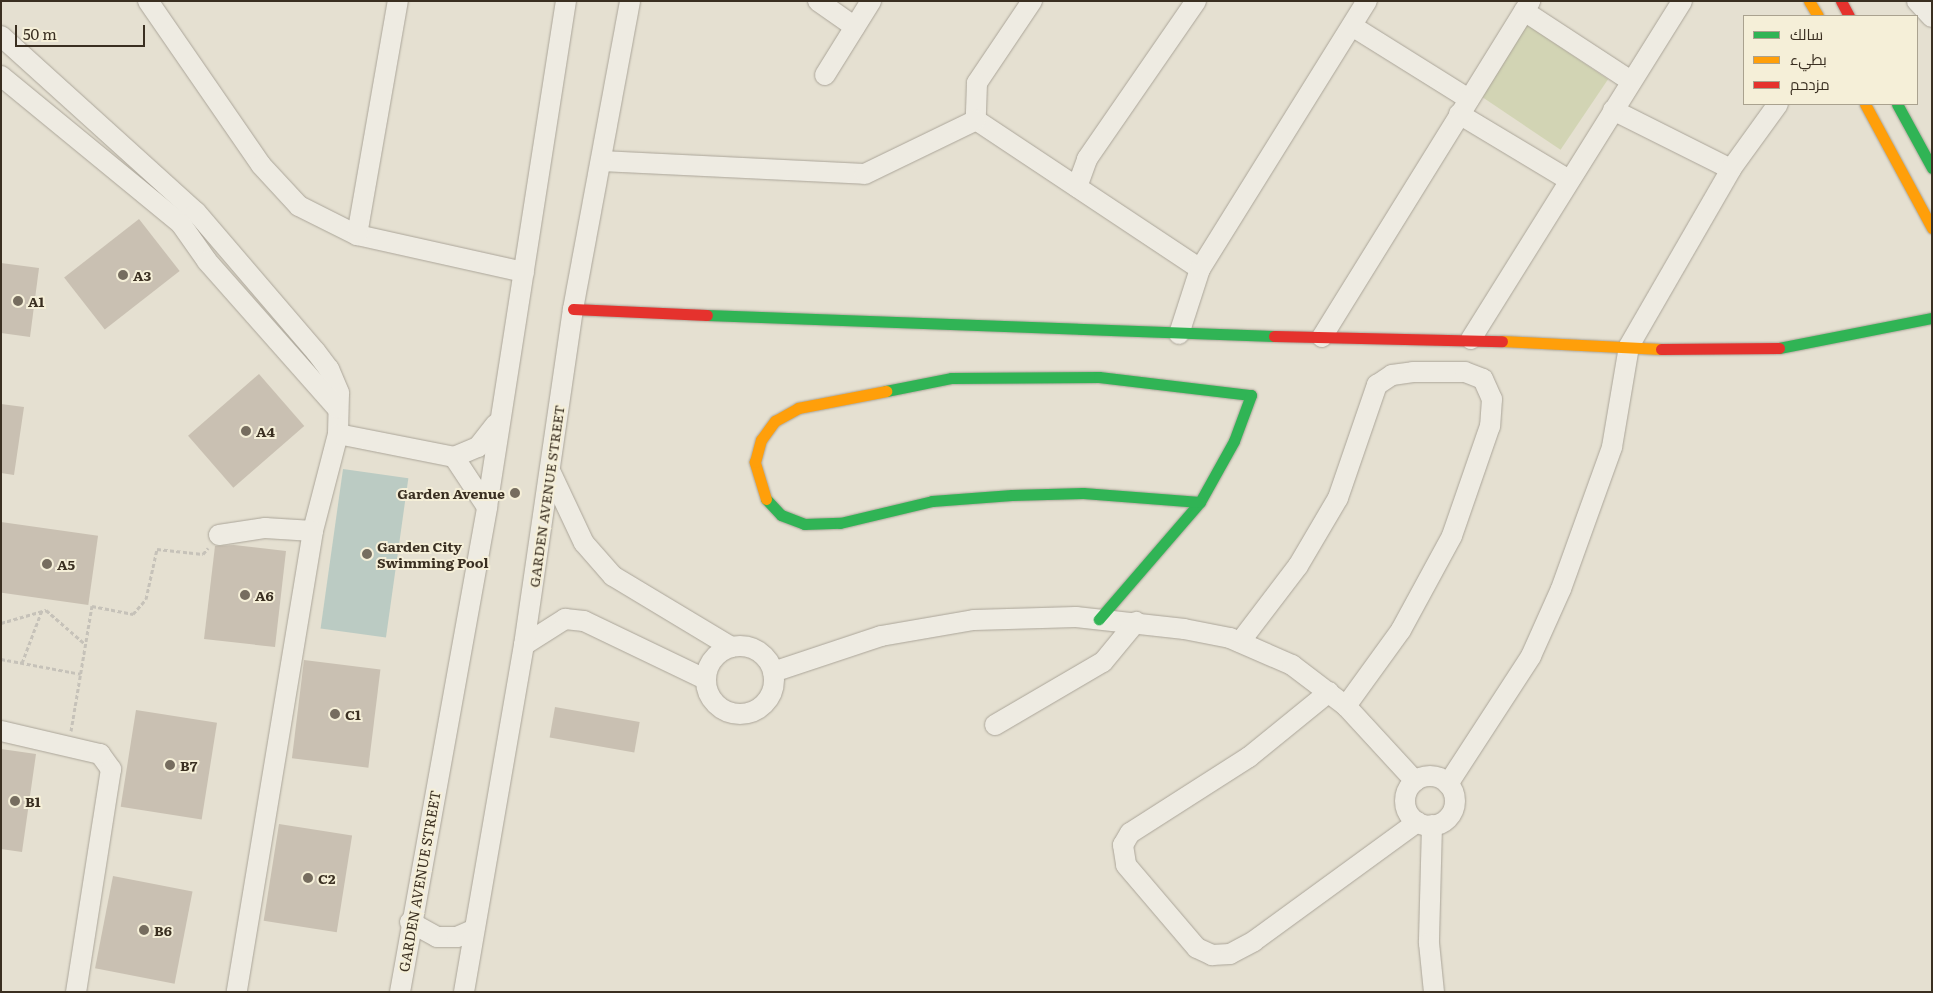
<!DOCTYPE html>
<meta charset="utf-8">
<style>
body{margin:0}
#map{position:relative;width:1933px;height:993px;overflow:hidden;background:#e5e0d1;font-family:Literata,Cairo,serif}
div>[style]{position:absolute}
.green>*{inset:0;background:#d2d4b4;transform-origin:0 0}
.water>*{inset:0;background:#bbcbc3;transform-origin:0 0}
.building>*{inset:0;background:#c9c0b2;transform-origin:0 0}
.path>*{height:3px;margin-top:-1.5px;transform-origin:0;background:repeating-linear-gradient(90deg,#c6c2b9 0 4px,transparent 0 6.5px)}
.roads{filter:drop-shadow(0 0 1px #aba599) drop-shadow(0 0 1px #aba599)}
.street>*{height:20px;margin:-10px;padding:0 10px;transform-origin:10px;border-radius:10px;background:#eeebe2}
.street>.ring{margin:-10px;padding:0;box-sizing:content-box;background:none;border:20px solid #eeebe2;border-radius:50%}
.fast>*{height:11px;margin:-5.5px;padding:0 5.5px;transform-origin:5.5px;border-radius:5.5px;background:#30b455}
.slow>*{height:11px;margin:-5.5px;padding:0 5.5px;transform-origin:5.5px;border-radius:5.5px;background:#ff9f0a}
.jam>*{height:11px;margin:-5.5px;padding:0 5.5px;transform-origin:5.5px;border-radius:5.5px;background:#e5322d}
.dots>*{width:14px;height:14px;translate:-50% -50%;box-sizing:border-box;border:2px solid #f5efd8;border-radius:50%}
span{translate:-50% -50%;white-space:nowrap;text-align:center;line-height:1.15;-webkit-text-stroke:4px #f5efd8;paint-order:stroke}
.poi-label{font-size:14px;color:#3a2f21;font-weight:700}
.left{translate:0 -50%;text-align:left}
.right{translate:-100% -50%;text-align:right}
.street-label{font-size:14px;color:#3a2f21}
.frame{position:absolute;inset:0;border:2px solid #3a2f21;pointer-events:none}
.legend{position:absolute;left:1743px;top:15px;width:175px;height:90px;box-sizing:border-box;background:#f5efd8;border:1px solid #aaa28f;margin:0;padding:6px 9px;list-style:none;font-size:15px;color:#3a2f21}
.legend li{display:flex;align-items:center;gap:10px;height:25px}
.legend b{width:25px;border:1px solid #aaa28f}
.scale{position:absolute;left:15px;top:25px;width:130px;height:22px;box-sizing:border-box;border:2px solid #3a2f21;border-top:0;padding-left:6px;font-size:15px;line-height:18px;white-space:nowrap;color:#3a2f21;-webkit-text-stroke:4px #f5efd8;paint-order:stroke}
</style>
<div id="map">
<div class="green">
<div style="left:1526px;top:24px;width:99px;height:85px;rotate:34deg"></div>
</div>
<div class="water">
<div style="left:343px;top:469px;width:66px;height:161px;rotate:8deg"></div>
</div>
<div class="building">
<div style="left:139px;top:219px;width:66px;height:95px;rotate:52deg"></div>
<div style="clip-path:polygon(1px 263px,39px 268px,30px 337px,1px 333px)"></div>
<div style="left:259px;top:374px;width:69px;height:94px;rotate:49deg"></div>
<div style="clip-path:polygon(1px 404px,24px 407px,14px 475px,1px 473px)"></div>
<div style="left:1px;top:522px;width:98px;height:70px;rotate:8deg"></div>
<div style="clip-path:polygon(234px 545px,286px 551px,275px 647px,204px 639px,215px 546px)"></div>
<div style="left:304px;top:660px;width:77px;height:99px;rotate:7deg"></div>
<div style="left:555px;top:707px;width:86px;height:31px;rotate:10deg"></div>
<div style="left:136px;top:710px;width:82px;height:98px;rotate:9deg"></div>
<div style="clip-path:polygon(1px 749px,36px 754px,22px 852px,1px 849px)"></div>
<div style="left:279px;top:824px;width:74px;height:98px;rotate:9deg"></div>
<div style="left:113px;top:876px;width:81px;height:94px;rotate:11deg"></div>
</div>
<div class="path">
<div style="left:1px;top:623px;width:47px;rotate:-16.1deg"></div>
<div style="left:46px;top:610px;width:52px;rotate:41.1deg"></div>
<div style="left:1px;top:659px;width:81px;rotate:10.6deg"></div>
<div style="left:22px;top:663px;width:57px;rotate:-69.3deg"></div>
<div style="left:71px;top:731px;width:127px;rotate:-80.5deg"></div>
<div style="left:92px;top:606px;width:42px;rotate:11deg"></div>
<div style="left:133px;top:614px;width:20px;rotate:-49deg"></div>
<div style="left:146px;top:599px;width:51px;rotate:-77.6deg"></div>
<div style="left:157px;top:549px;width:46px;rotate:6.2deg"></div>
<div style="left:203px;top:554px;width:8px;rotate:-50deg"></div>
</div>
<div class="roads">
<div class="street">
<div style="left:148px;top:1px;width:199px;rotate:55.4deg"></div>
<div style="left:261px;top:165px;width:56px;rotate:47.2deg"></div>
<div style="left:299px;top:206px;width:65px;rotate:26.6deg"></div>
<div style="left:357px;top:235px;width:171px;rotate:12.5deg"></div>
<div style="left:818px;top:1px;width:45px;rotate:35.1deg"></div>
<div style="left:1032px;top:1px;width:99px;rotate:123.9deg"></div>
<div style="left:977px;top:83px;width:37px;rotate:92deg"></div>
<div style="left:976px;top:120px;width:269px;rotate:33.6deg"></div>
<div style="left:1917px;top:1px;width:22px;rotate:47deg"></div>
<div style="left:1524px;top:11px;width:128px;rotate:33.2deg"></div>
<div style="left:1352px;top:26px;width:138px;rotate:32deg"></div>
<div style="left:1px;top:36px;width:263px;rotate:42.1deg"></div>
<div style="left:196px;top:212px;width:184px;rotate:49.4deg"></div>
<div style="left:316px;top:352px;width:21px;rotate:53deg"></div>
<div style="left:329px;top:369px;width:26px;rotate:67deg"></div>
<div style="left:339px;top:393px;width:41px;rotate:91.4deg"></div>
<div style="left:338px;top:434px;width:100px;rotate:104.5deg"></div>
<div style="left:313px;top:531px;width:467px;rotate:99.4deg"></div>
<div style="left:825px;top:75px;width:87px;rotate:-58.1deg"></div>
<div style="left:1px;top:76px;width:233px;rotate:39.4deg"></div>
<div style="left:181px;top:224px;width:45px;rotate:54.9deg"></div>
<div style="left:207px;top:261px;width:196px;rotate:48.5deg"></div>
<div style="left:1613px;top:110px;width:132px;rotate:26.6deg"></div>
<div style="left:1459px;top:114px;width:128px;rotate:31deg"></div>
<div style="left:601px;top:161px;width:264px;rotate:2.8deg"></div>
<div style="left:865px;top:174px;width:123px;rotate:-25.9deg"></div>
<div style="left:1077px;top:187px;width:30px;rotate:-70deg"></div>
<div style="left:1087px;top:159px;width:192px;rotate:-55.4deg"></div>
<div style="left:357px;top:235px;width:238px;rotate:-80.1deg"></div>
<div style="left:1179px;top:334px;width:68px;rotate:-72.1deg"></div>
<div style="left:1200px;top:269px;width:316px;rotate:-58.1deg"></div>
<div style="left:1322px;top:337px;width:395px;rotate:-58.2deg"></div>
<div style="left:1471px;top:339px;width:398px;rotate:-58deg"></div>
<div style="left:338px;top:434px;width:118px;rotate:11.2deg"></div>
<div style="left:454px;top:457px;width:26px;rotate:-23deg"></div>
<div style="left:478px;top:447px;width:29px;rotate:-52deg"></div>
<div style="left:454px;top:457px;width:60px;rotate:56.6deg"></div>
<div style="left:551px;top:473px;width:77px;rotate:64.8deg"></div>
<div style="left:584px;top:543px;width:44px;rotate:48.7deg"></div>
<div style="left:613px;top:576px;width:138px;rotate:31deg"></div>
<div style="left:219px;top:535px;width:47px;rotate:-8.7deg"></div>
<div style="left:265px;top:528px;width:48px;rotate:3.6deg"></div>
<div style="left:1240px;top:642px;width:96px;rotate:-52.7deg"></div>
<div style="left:1298px;top:566px;width:79px;rotate:-59.5deg"></div>
<div style="left:1338px;top:498px;width:120px;rotate:-71deg"></div>
<div style="left:1377px;top:385px;width:18px;rotate:-34deg"></div>
<div style="left:1392px;top:375px;width:21px;rotate:-8deg"></div>
<div style="left:1413px;top:372px;width:52px"></div>
<div style="left:1465px;top:372px;width:19px;rotate:21deg"></div>
<div style="left:1483px;top:379px;width:22px;rotate:66deg"></div>
<div style="left:1492px;top:399px;width:27px;rotate:94deg"></div>
<div style="left:1490px;top:426px;width:116px;rotate:109.1deg"></div>
<div style="left:1452px;top:536px;width:107px;rotate:118.5deg"></div>
<div style="left:1401px;top:630px;width:94px;rotate:125.9deg"></div>
<div style="left:524px;top:645px;width:49px;rotate:-32.4deg"></div>
<div style="left:565px;top:619px;width:19px;rotate:6deg"></div>
<div style="left:584px;top:621px;width:134px;rotate:25.6deg"></div>
<div class="ring" style="left:706px;top:646px;width:48px;height:48px"></div>
<div style="left:773px;top:672px;width:114px;rotate:-18.4deg"></div>
<div style="left:881px;top:636px;width:94px;rotate:-9.8deg"></div>
<div style="left:974px;top:620px;width:102px;rotate:-1.7deg"></div>
<div style="left:1076px;top:617px;width:109px;rotate:6.3deg"></div>
<div style="left:1184px;top:629px;width:47px;rotate:11.1deg"></div>
<div style="left:1230px;top:638px;width:68px;rotate:23.5deg"></div>
<div style="left:1292px;top:665px;width:68px;rotate:37.2deg"></div>
<div style="left:1346px;top:706px;width:102px;rotate:47.4deg"></div>
<div style="left:1329px;top:692px;width:103px;rotate:140.9deg"></div>
<div style="left:1249px;top:757px;width:141px;rotate:147.4deg"></div>
<div style="left:1130px;top:833px;width:14px;rotate:120deg"></div>
<div style="left:1123px;top:845px;width:20px;rotate:81deg"></div>
<div style="left:1126px;top:865px;width:109px;rotate:49.5deg"></div>
<div style="left:1197px;top:948px;width:17px;rotate:25deg"></div>
<div style="left:1212px;top:955px;width:18px;rotate:-3deg"></div>
<div style="left:1230px;top:954px;width:27px;rotate:-28deg"></div>
<div style="left:1254px;top:941px;width:202px;rotate:-36.1deg"></div>
<div style="left:995px;top:725px;width:125px;rotate:-30.3deg"></div>
<div style="left:1103px;top:662px;width:52px;rotate:-50.5deg"></div>
<div style="left:1px;top:731px;width:102px;rotate:13.1deg"></div>
<div style="left:100px;top:754px;width:19px;rotate:54deg"></div>
<div style="left:111px;top:769px;width:226px;rotate:98.9deg"></div>
<div class="ring" style="left:1405px;top:776px;width:30px;height:30px"></div>
<div style="left:1448px;top:784px;width:153px;rotate:-57deg"></div>
<div style="left:1531px;top:656px;width:73px;rotate:-65.9deg"></div>
<div style="left:1561px;top:589px;width:151px;rotate:-70.2deg"></div>
<div style="left:1612px;top:447px;width:102px;rotate:-80.4deg"></div>
<div style="left:1629px;top:346px;width:204px;rotate:-60deg"></div>
<div style="left:1731px;top:169px;width:80px;rotate:-54.1deg"></div>
<div style="left:1432px;top:825px;width:118px;rotate:91.5deg"></div>
<div style="left:1429px;top:943px;width:49px;rotate:84.2deg"></div>
<div style="left:410px;top:922px;width:31px;rotate:29deg"></div>
<div style="left:437px;top:937px;width:20px"></div>
<div style="left:457px;top:937px;width:17px;rotate:-24deg"></div>
<div style="left:400px;top:992px;width:493px;rotate:-79.8deg"></div>
<div style="left:487px;top:507px;width:512px;rotate:-81.13deg"></div>
<div style="left:464px;top:992px;width:352px;rotate:-80.2deg"></div>
<div style="left:524px;top:645px;width:340px;rotate:-81.7deg"></div>
<div style="left:573px;top:309px;width:313px;rotate:-79.5deg"></div>
</div>
<div class="fast">
<div style="left:1897px;top:104px;width:73px;rotate:61.3deg"></div>
<div style="left:707px;top:315px;width:567px;rotate:2.12deg"></div>
<div style="left:1779px;top:348px;width:156px;rotate:-11.1deg"></div>
<div style="left:886px;top:391px;width:66px;rotate:-11.3deg"></div>
<div style="left:951px;top:378px;width:148px;rotate:-0.4deg"></div>
<div style="left:1099px;top:377px;width:153px;rotate:6.8deg"></div>
<div style="left:1251px;top:395px;width:49px;rotate:110.3deg"></div>
<div style="left:1234px;top:441px;width:70px;rotate:119.1deg"></div>
<div style="left:1200px;top:502px;width:155px;rotate:130.8deg"></div>
<div style="left:766px;top:499px;width:22px;rotate:47deg"></div>
<div style="left:781px;top:515px;width:25px;rotate:21deg"></div>
<div style="left:804px;top:524px;width:36px;rotate:-2deg"></div>
<div style="left:840px;top:523px;width:95px;rotate:-13.4deg"></div>
<div style="left:932px;top:501px;width:80px;rotate:-4.3deg"></div>
<div style="left:1012px;top:495px;width:71px;rotate:-1.6deg"></div>
<div style="left:1083px;top:493px;width:117px;rotate:4.4deg"></div>
</div>
<div class="slow">
<div style="left:1809px;top:1px;width:17px;rotate:59deg"></div>
<div style="left:1865px;top:104px;width:141px;rotate:61.6deg"></div>
<div style="left:1502px;top:341px;width:159px;rotate:2.9deg"></div>
<div style="left:766px;top:499px;width:39px;rotate:-107deg"></div>
<div style="left:755px;top:462px;width:23px;rotate:-75deg"></div>
<div style="left:761px;top:440px;width:24px;rotate:-54deg"></div>
<div style="left:775px;top:421px;width:26px;rotate:-29deg"></div>
<div style="left:798px;top:408px;width:90px;rotate:-10.9deg"></div>
</div>
<div class="jam">
<div style="left:1841px;top:1px;width:17px;rotate:62deg"></div>
<div style="left:573px;top:309px;width:134px;rotate:2.6deg"></div>
<div style="left:1274px;top:336px;width:228px;rotate:1.3deg"></div>
<div style="left:1661px;top:349px;width:118px;rotate:-0.5deg"></div>
</div>
</div>
<div class="dots">
<div style="left:123px;top:275px;background:#766d5f"></div>
<div style="left:18px;top:301px;background:#766d5f"></div>
<div style="left:246px;top:431px;background:#766d5f"></div>
<div style="left:515px;top:493px;background:#766d5f"></div>
<div style="left:367px;top:554px;background:#766d5f"></div>
<div style="left:47px;top:564px;background:#766d5f"></div>
<div style="left:245px;top:595px;background:#766d5f"></div>
<div style="left:335px;top:714px;background:#766d5f"></div>
<div style="left:170px;top:765px;background:#766d5f"></div>
<div style="left:15px;top:801px;background:#766d5f"></div>
<div style="left:308px;top:878px;background:#766d5f"></div>
<div style="left:144px;top:930px;background:#766d5f"></div>
</div>
<div class="poi-label">
<span class="left" style="left:133px;top:275px">A3</span>
<span class="left" style="left:28px;top:301px">A1</span>
<span class="left" style="left:256px;top:431px">A4</span>
<span class="right" style="left:505px;top:493px">Garden Avenue</span>
<span class="left" style="left:377px;top:554px">Garden City<br>Swimming Pool</span>
<span class="left" style="left:57px;top:564px">A5</span>
<span class="left" style="left:255px;top:595px">A6</span>
<span class="left" style="left:345px;top:714px">C1</span>
<span class="left" style="left:180px;top:765px">B7</span>
<span class="left" style="left:25px;top:801px">B1</span>
<span class="left" style="left:318px;top:878px">C2</span>
<span class="left" style="left:154px;top:930px">B6</span>
</div>
<div class="street-label">
<span style="left:546px;top:496px;rotate:-82deg">GARDEN AVENUE STREET</span>
<span style="left:419px;top:881px;rotate:-80deg">GARDEN AVENUE STREET</span>
</div>
<div class="frame"></div>
<ul class="legend">
<li><b style="height:6px;background:#30b455"></b>سالك</li>
<li><b style="height:6px;background:#ff9f0a"></b>بطيء</li>
<li><b style="height:6px;background:#e5322d"></b>مزدحم</li>
</ul>
<div class="scale">50 m</div>
</div>
